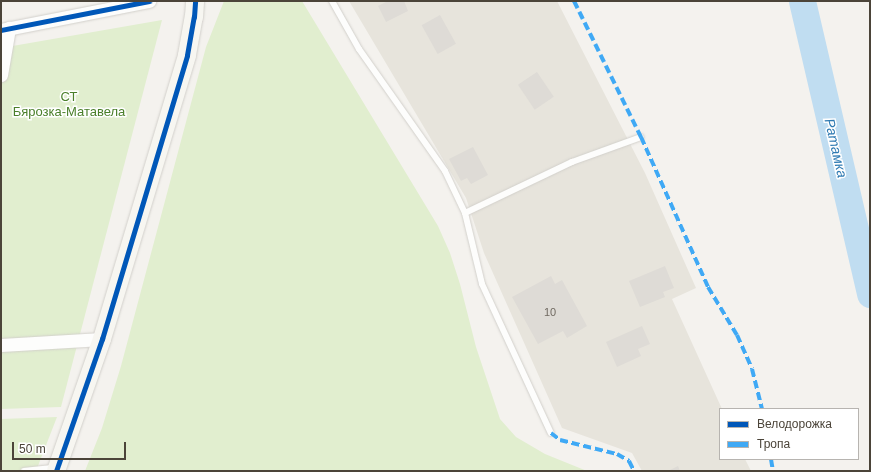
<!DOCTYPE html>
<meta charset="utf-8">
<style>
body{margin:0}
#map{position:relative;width:871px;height:472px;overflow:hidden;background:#f4f2ee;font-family:Arial,sans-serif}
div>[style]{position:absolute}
.residential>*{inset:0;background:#e7e4dc}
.green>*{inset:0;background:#e1eecf}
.river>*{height:27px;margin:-13.5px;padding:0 13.5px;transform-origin:13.5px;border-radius:13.5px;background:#c0ddf1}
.building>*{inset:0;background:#dedbd6;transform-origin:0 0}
.roads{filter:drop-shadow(0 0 1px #d2d0cb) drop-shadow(0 0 1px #d2d0cb)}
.lane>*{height:6px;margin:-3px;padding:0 3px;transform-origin:3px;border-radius:3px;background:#fdfdfc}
.street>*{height:13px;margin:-6.5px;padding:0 6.5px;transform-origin:6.5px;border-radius:6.5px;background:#fdfdfc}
.secondary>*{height:18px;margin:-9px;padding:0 9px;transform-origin:9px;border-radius:9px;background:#f7f6f1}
.quiet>*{height:4px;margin-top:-2px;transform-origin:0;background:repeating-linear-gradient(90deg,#3fa9f5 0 8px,transparent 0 12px)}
.cycleway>*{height:5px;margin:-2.5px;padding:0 2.5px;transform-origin:2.5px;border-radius:2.5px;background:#0057b8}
span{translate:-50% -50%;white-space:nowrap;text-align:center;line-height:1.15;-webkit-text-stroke:3px #fff;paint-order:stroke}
.number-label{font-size:11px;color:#706a61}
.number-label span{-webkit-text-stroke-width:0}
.park-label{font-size:13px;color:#4a7f2a}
.water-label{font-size:14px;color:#2e7ab2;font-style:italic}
.frame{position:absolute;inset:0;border:2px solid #4b4439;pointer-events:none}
.legend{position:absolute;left:719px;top:408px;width:140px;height:52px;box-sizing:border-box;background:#fff;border:1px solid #b7b4b0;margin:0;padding:5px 7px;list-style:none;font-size:12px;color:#4b4439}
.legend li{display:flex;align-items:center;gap:8px;height:20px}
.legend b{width:20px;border:1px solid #b7b4b0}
.scale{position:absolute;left:12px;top:442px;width:114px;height:18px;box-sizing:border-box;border:2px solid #4b4439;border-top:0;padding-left:5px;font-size:12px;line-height:14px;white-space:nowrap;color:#4b4439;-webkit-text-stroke:3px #fff;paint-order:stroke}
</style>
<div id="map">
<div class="residential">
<div style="clip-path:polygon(349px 1px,557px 1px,645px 173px,696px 288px,672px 299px,722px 409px,720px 409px,720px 459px,745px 459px,751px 471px,642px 471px,632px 453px,562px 428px,484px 253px,466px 198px)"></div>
</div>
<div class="green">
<div style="clip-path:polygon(224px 1px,302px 1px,438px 226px,450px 253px,460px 284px,476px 347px,500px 419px,516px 437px,545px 454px,587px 471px,85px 471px,102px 428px,121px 366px,206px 47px)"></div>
<div style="clip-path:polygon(162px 20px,61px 407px,1px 409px,1px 48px)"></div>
<div style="clip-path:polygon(57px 417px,36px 471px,1px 471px,1px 419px)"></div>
</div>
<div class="river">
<div style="left:802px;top:1px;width:301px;rotate:76.9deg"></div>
</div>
<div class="building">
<div style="clip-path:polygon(388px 1px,404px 1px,408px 11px,386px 22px,378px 6px)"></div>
<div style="left:440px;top:15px;width:33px;height:21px;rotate:61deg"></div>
<div style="left:537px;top:72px;width:30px;height:23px;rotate:56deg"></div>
<div style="clip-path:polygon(473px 147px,488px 175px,471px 184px,467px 178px,461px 181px,449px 159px)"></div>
<div style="clip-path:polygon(665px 266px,674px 288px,663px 292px,665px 297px,640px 307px,629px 281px)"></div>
<div style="clip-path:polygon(551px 276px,555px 284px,562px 280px,587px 326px,567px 338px,563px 331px,538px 344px,512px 297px)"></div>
<div style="clip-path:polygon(642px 326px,650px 344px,638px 349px,641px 356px,617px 367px,606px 342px)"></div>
<div style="clip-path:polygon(678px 466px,680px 471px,668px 471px)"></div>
</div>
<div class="roads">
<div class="lane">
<div style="left:332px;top:1px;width:55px;rotate:60.6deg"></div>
<div style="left:359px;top:49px;width:149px;rotate:54.8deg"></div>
<div style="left:445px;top:171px;width:47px;rotate:64.5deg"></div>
<div style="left:465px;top:213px;width:73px;rotate:76.5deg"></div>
<div style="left:482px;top:284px;width:164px;rotate:65.2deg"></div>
<div style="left:465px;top:213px;width:119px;rotate:-25.5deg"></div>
<div style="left:572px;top:162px;width:73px;rotate:-19.9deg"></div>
<div style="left:24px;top:471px;width:30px;rotate:-6deg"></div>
</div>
<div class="street">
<div style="left:1px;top:30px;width:151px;rotate:-11.1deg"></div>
<div style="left:1px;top:75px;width:48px;rotate:-80.3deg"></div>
<div style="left:1px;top:345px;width:101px;rotate:-3.4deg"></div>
</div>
<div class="secondary">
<div style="left:56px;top:471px;width:140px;rotate:-70.8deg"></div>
<div style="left:102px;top:339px;width:296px;rotate:-73.3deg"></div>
<div style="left:187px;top:55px;width:39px;rotate:-80deg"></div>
<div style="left:194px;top:17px;width:16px;rotate:-86deg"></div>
</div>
</div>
<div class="quiet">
<div style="left:574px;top:1px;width:152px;rotate:63.8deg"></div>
<div style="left:641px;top:137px;width:164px;rotate:65.9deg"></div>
<div style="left:708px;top:287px;width:56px;rotate:58.9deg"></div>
<div style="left:737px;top:335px;width:37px;rotate:66deg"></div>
<div style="left:752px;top:369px;width:41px;rotate:76deg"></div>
<div style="left:551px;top:433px;width:11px;rotate:38deg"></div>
<div style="left:560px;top:440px;width:59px;rotate:13.8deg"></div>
<div style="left:617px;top:454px;width:14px;rotate:30deg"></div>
<div style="left:629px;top:461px;width:11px;rotate:63deg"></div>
<div style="left:771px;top:459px;width:12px;rotate:81deg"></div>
</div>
<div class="cycleway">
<div style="left:1px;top:30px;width:151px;rotate:-11.1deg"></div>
<div style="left:56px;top:471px;width:140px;rotate:-70.8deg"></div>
<div style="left:102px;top:339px;width:296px;rotate:-73.3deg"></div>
<div style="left:187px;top:55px;width:39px;rotate:-80deg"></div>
<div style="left:194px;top:17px;width:16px;rotate:-86deg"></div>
</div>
<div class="number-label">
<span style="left:550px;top:312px">10</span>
</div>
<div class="park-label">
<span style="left:69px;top:105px">СТ<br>Бярозка-Матавела</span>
</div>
<div class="water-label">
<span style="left:836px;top:148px;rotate:77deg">Ратамка</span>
</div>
<div class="frame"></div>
<ul class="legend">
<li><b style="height:5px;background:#0057b8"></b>Велодорожка</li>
<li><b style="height:5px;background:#3fa9f5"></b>Тропа</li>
</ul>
<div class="scale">50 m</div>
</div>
